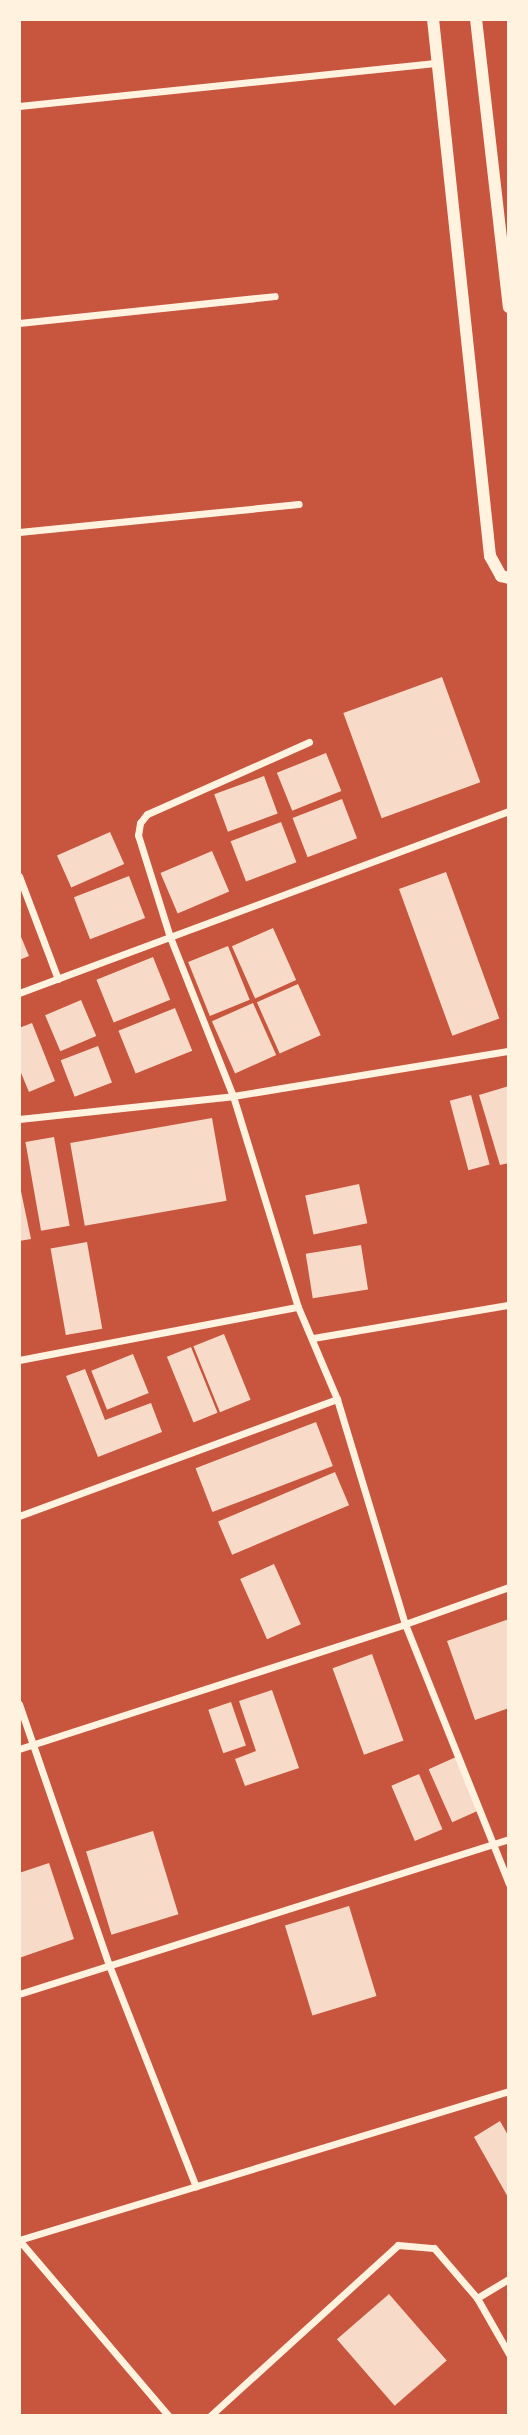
<!DOCTYPE html>
<style>
body{margin:0}
#map{position:relative;width:528px;height:2435px;overflow:hidden;background:#c8553d;font-family:"Playfair Display",serif}
div>[style]{position:absolute}
.building>*{inset:0;background:#f7dbc8;transform-origin:0 0}
.minor>*{height:7px;margin:-3.5px;padding:0 3.5px;transform-origin:3.5px;border-radius:3.5px;background:#fff3e0}
.tertiary>*{height:12px;margin:-6px;padding:0 6px;transform-origin:6px;border-radius:6px;background:#fff3e0}
span{translate:-50% -50%;white-space:nowrap;text-align:center;line-height:1.15;-webkit-text-stroke:6px #fff3e0;paint-order:stroke}
.frame{position:absolute;inset:0;border:21px solid #fff3e0;pointer-events:none}
</style>
<div id="map">
<div class="building">
<div style="left:442px;top:677px;width:112px;height:105px;rotate:70deg"></div>
<div style="left:326px;top:753px;width:41px;height:53px;rotate:68deg"></div>
<div style="left:264px;top:776px;width:40px;height:53px;rotate:70deg"></div>
<div style="left:342px;top:799px;width:42px;height:53px;rotate:69deg"></div>
<div style="left:281px;top:822px;width:43px;height:54px;rotate:69deg"></div>
<div style="left:110px;top:832px;width:35px;height:58px;rotate:66deg"></div>
<div style="left:212px;top:851px;width:44px;height:56px;rotate:67deg"></div>
<div style="left:446px;top:872px;width:156px;height:50px;rotate:70deg"></div>
<div style="left:129px;top:876px;width:45px;height:59px;rotate:69deg"></div>
<div style="left:273px;top:928px;width:57px;height:45px;rotate:66deg"></div>
<div style="clip-path:polygon(19px 932px,29px 956px,19px 960px)"></div>
<div style="left:228px;top:946px;width:58px;height:43px;rotate:68deg"></div>
<div style="left:153px;top:957px;width:46px;height:61px;rotate:68deg"></div>
<div style="left:298px;top:984px;width:56px;height:45px;rotate:66deg"></div>
<div style="left:81px;top:1000px;width:39px;height:39px;rotate:67deg"></div>
<div style="left:253px;top:1003px;width:57px;height:45px;rotate:66deg"></div>
<div style="left:175px;top:1008px;width:46px;height:61px;rotate:68deg"></div>
<div style="clip-path:polygon(32px 1023px,55px 1081px,29px 1092px,19px 1068px,19px 1028px)"></div>
<div style="left:98px;top:1046px;width:39px;height:40px;rotate:69deg"></div>
<div style="clip-path:polygon(509px 1086px,509px 1163px,500px 1165px,479px 1095px)"></div>
<div style="left:471px;top:1095px;width:72px;height:22px;rotate:75deg"></div>
<div style="left:212px;top:1118px;width:84px;height:144px;rotate:80deg"></div>
<div style="left:54px;top:1137px;width:90px;height:29px;rotate:80deg"></div>
<div style="clip-path:polygon(19px 1182px,31px 1239px,19px 1241px)"></div>
<div style="left:359px;top:1184px;width:40px;height:55px;rotate:78deg"></div>
<div style="left:87px;top:1242px;width:88px;height:37px;rotate:80deg"></div>
<div style="left:361px;top:1245px;width:45px;height:56px;rotate:81deg"></div>
<div style="left:224px;top:1334px;width:71px;height:33px;rotate:68deg"></div>
<div style="left:191px;top:1347px;width:71px;height:26px;rotate:68deg"></div>
<div style="left:133px;top:1354px;width:42px;height:45px;rotate:68deg"></div>
<div style="clip-path:polygon(85px 1369px,105px 1420px,151px 1403px,162px 1432px,98px 1457px,66px 1376px)"></div>
<div style="left:316px;top:1422px;width:47px;height:129px;rotate:69deg"></div>
<div style="left:335px;top:1472px;width:36px;height:127px;rotate:67deg"></div>
<div style="left:274px;top:1564px;width:66px;height:37px;rotate:66deg"></div>
<div style="clip-path:polygon(509px 1619px,509px 1708px,475px 1720px,447px 1641px)"></div>
<div style="left:372px;top:1654px;width:92px;height:42px;rotate:70deg"></div>
<div style="clip-path:polygon(272px 1690px,299px 1768px,245px 1786px,235px 1759px,256px 1751px,239px 1701px)"></div>
<div style="left:231px;top:1702px;width:46px;height:24px;rotate:71deg"></div>
<div style="left:456px;top:1757px;width:58px;height:30px;rotate:66deg"></div>
<div style="left:419px;top:1774px;width:60px;height:30px;rotate:67deg"></div>
<div style="left:153px;top:1831px;width:87px;height:70px;rotate:73deg"></div>
<div style="clip-path:polygon(49px 1863px,74px 1939px,19px 1958px,19px 1873px)"></div>
<div style="left:349px;top:1906px;width:94px;height:67px;rotate:73deg"></div>
<div style="clip-path:polygon(500px 2121px,509px 2137px,509px 2199px,474px 2137px)"></div>
<div style="left:389px;top:2294px;width:88px;height:69px;rotate:49deg"></div>
</div>
<div class="minor">
<div style="left:19px;top:106px;width:421px;rotate:-5.9deg"></div>
<div style="left:19px;top:323px;width:257px;rotate:-6deg"></div>
<div style="left:19px;top:532px;width:281px;rotate:-5.7deg"></div>
<div style="left:309px;top:742px;width:177px;rotate:156deg"></div>
<div style="left:147px;top:814px;width:11px;rotate:128deg"></div>
<div style="left:140px;top:823px;width:12px;rotate:99deg"></div>
<div style="left:138px;top:835px;width:107px;rotate:72.6deg"></div>
<div style="left:170px;top:937px;width:171px;rotate:68.4deg"></div>
<div style="left:233px;top:1096px;width:221px;rotate:72.9deg"></div>
<div style="left:298px;top:1307px;width:100px;rotate:67deg"></div>
<div style="left:337px;top:1399px;width:235px;rotate:73.2deg"></div>
<div style="left:405px;top:1624px;width:280px;rotate:68.2deg"></div>
<div style="left:19px;top:876px;width:110px;rotate:69.3deg"></div>
<div style="left:19px;top:993px;width:523px;rotate:-20.38deg"></div>
<div style="left:19px;top:1119px;width:215px;rotate:-6.1deg"></div>
<div style="left:233px;top:1096px;width:280px;rotate:-9.3deg"></div>
<div style="left:313px;top:1338px;width:199px;rotate:-9.6deg"></div>
<div style="left:19px;top:1360px;width:284px;rotate:-10.8deg"></div>
<div style="left:19px;top:1516px;width:339px;rotate:-20.2deg"></div>
<div style="left:19px;top:1704px;width:276px;rotate:71deg"></div>
<div style="left:109px;top:1965px;width:238px;rotate:68.6deg"></div>
<div style="left:19px;top:1749px;width:406px;rotate:-17.9deg"></div>
<div style="left:405px;top:1624px;width:110px;rotate:-19.6deg"></div>
<div style="left:19px;top:1994px;width:514px;rotate:-17.55deg"></div>
<div style="left:19px;top:2240px;width:512px;rotate:-16.91deg"></div>
<div style="left:19px;top:2240px;width:231px;rotate:49.6deg"></div>
<div style="left:477px;top:2298px;width:37px;rotate:-31deg"></div>
<div style="left:210px;top:2416px;width:254px;rotate:-42.3deg"></div>
<div style="left:398px;top:2245px;width:36px;rotate:5deg"></div>
<div style="left:434px;top:2248px;width:66px;rotate:49.3deg"></div>
<div style="left:477px;top:2298px;width:64px;rotate:60.3deg"></div>
</div>
<div class="tertiary">
<div style="left:433px;top:19px;width:540px;rotate:83.94deg"></div>
<div style="left:490px;top:556px;width:23px;rotate:61deg"></div>
<div style="left:501px;top:576px;width:8px;rotate:14deg"></div>
<div style="left:476px;top:19px;width:290px;rotate:83.5deg"></div>
</div>
<div class="frame"></div>
</div>
